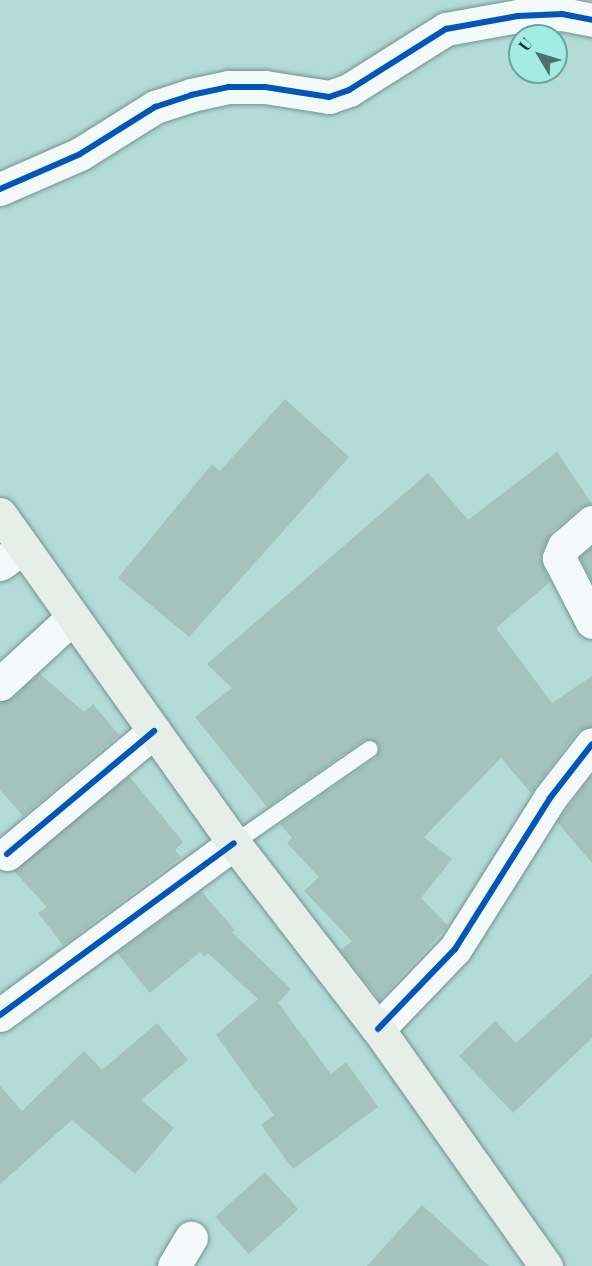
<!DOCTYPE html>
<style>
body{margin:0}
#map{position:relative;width:592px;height:1266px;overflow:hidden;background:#b3dbd7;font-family:"Playfair Display",serif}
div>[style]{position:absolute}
.building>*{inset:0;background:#a5c3bc;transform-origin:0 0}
.roads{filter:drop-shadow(0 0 2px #729290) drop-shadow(0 0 2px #729290)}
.lane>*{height:16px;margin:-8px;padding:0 8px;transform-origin:8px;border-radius:8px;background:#f4faf9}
.street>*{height:33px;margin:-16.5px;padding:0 16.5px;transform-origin:16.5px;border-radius:16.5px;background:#f4faf9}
.secondary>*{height:33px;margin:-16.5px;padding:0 16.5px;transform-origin:16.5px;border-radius:16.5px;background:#e6eee9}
.cycleway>*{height:6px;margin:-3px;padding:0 3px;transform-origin:3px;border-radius:3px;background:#0057b8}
span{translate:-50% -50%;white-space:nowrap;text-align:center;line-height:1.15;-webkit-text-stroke:6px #a2ece4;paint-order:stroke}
.north{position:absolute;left:508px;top:24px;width:60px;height:60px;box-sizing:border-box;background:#a2ece4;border:2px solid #6ba49e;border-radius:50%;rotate:308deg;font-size:16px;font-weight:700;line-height:24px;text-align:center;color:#193734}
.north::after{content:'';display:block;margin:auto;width:21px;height:27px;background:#4f706d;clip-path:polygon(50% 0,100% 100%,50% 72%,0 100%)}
</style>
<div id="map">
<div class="building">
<div style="clip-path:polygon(285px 399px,349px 457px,189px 637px,118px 578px,212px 464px,220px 471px)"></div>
<div style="clip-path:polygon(557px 452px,592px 504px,580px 508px,551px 532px,540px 558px,550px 582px,496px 628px,552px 703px,592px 676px,592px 726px,577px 732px,531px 793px,501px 758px,424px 837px,452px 859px,421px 898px,448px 926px,380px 1000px,341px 950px,352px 941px,304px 891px,319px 877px,287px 843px,292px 838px,280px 824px,376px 758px,379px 744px,364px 740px,267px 807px,195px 717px,232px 688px,207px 664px,428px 473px,468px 520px)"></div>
<div style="clip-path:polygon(592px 547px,592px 581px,580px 557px)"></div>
<div style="clip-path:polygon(39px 673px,84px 712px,93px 704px,119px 735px,23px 816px,0 790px,0 702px,13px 698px)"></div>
<div style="clip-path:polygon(592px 775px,592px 863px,557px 822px)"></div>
<div style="clip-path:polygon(129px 776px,183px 842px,175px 850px,181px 857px,63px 945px,38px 913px,47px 907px,14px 871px)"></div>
<div style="clip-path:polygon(201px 891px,235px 930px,232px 932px,291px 989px,278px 1003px,331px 1074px,346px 1062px,378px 1107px,293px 1169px,261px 1125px,274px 1115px,216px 1035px,258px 999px,208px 953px,204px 957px,200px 952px,150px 993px,117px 953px)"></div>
<div style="clip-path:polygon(592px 974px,592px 1038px,513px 1113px,459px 1056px,495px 1021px,516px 1043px)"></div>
<div style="clip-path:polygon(157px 1023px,188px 1060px,141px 1100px,174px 1128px,135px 1174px,72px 1120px,0 1184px,0 1086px,22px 1111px,84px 1051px,102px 1070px)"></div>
<div style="left:265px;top:1172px;width:50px;height:67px;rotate:48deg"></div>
<div style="clip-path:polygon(422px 1205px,489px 1266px,367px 1266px)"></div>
</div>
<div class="roads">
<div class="lane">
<div style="left:234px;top:843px;width:165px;rotate:-34.7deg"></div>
</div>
<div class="street">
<div style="left:0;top:189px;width:87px;rotate:-23.6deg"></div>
<div style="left:80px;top:154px;width:89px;rotate:-32.1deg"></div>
<div style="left:155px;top:107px;width:38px;rotate:-18deg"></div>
<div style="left:191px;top:95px;width:38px;rotate:-12deg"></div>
<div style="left:228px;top:87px;width:37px"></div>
<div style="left:265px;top:87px;width:65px;rotate:8.9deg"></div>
<div style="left:329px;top:97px;width:21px;rotate:-19deg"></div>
<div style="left:349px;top:90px;width:115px;rotate:-32.2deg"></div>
<div style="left:446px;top:29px;width:73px;rotate:-10.2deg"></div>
<div style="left:518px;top:16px;width:44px;rotate:-2.6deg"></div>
<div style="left:562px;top:14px;width:31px;rotate:11deg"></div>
<div style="left:592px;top:522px;width:37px;rotate:139deg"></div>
<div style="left:564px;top:546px;width:13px;rotate:113deg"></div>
<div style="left:559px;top:558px;width:72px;rotate:62.7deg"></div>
<div style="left:0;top:564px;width:29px;rotate:-35deg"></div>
<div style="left:0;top:684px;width:99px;rotate:-42.5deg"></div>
<div style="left:7px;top:854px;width:192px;rotate:-39.9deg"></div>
<div style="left:0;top:1015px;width:290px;rotate:-36.3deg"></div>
<div style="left:378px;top:1029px;width:111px;rotate:-46.1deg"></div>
<div style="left:455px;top:949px;width:178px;rotate:-57.8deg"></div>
<div style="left:550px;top:798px;width:68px;rotate:-52.1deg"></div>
<div style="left:174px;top:1266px;width:33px;rotate:-59deg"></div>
</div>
<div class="secondary">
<div style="left:0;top:514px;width:404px;rotate:54.6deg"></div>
<div style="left:234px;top:843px;width:235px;rotate:52.3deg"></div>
<div style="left:378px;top:1029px;width:291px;rotate:54.7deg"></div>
</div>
</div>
<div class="cycleway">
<div style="left:0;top:189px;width:87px;rotate:-23.6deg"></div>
<div style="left:80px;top:154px;width:89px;rotate:-32.1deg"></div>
<div style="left:155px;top:107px;width:38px;rotate:-18deg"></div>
<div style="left:191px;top:95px;width:38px;rotate:-12deg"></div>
<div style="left:228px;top:87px;width:37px"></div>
<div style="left:265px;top:87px;width:65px;rotate:8.9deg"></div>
<div style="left:329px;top:97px;width:21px;rotate:-19deg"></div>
<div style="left:349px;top:90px;width:115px;rotate:-32.2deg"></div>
<div style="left:446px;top:29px;width:73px;rotate:-10.2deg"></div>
<div style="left:518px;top:16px;width:44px;rotate:-2.6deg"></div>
<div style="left:562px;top:14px;width:31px;rotate:11deg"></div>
<div style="left:7px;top:854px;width:192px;rotate:-39.9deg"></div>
<div style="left:0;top:1015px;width:290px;rotate:-36.3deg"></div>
<div style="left:378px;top:1029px;width:111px;rotate:-46.1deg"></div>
<div style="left:455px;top:949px;width:178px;rotate:-57.8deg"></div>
<div style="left:550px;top:798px;width:68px;rotate:-52.1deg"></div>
</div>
<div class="north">U</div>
</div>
